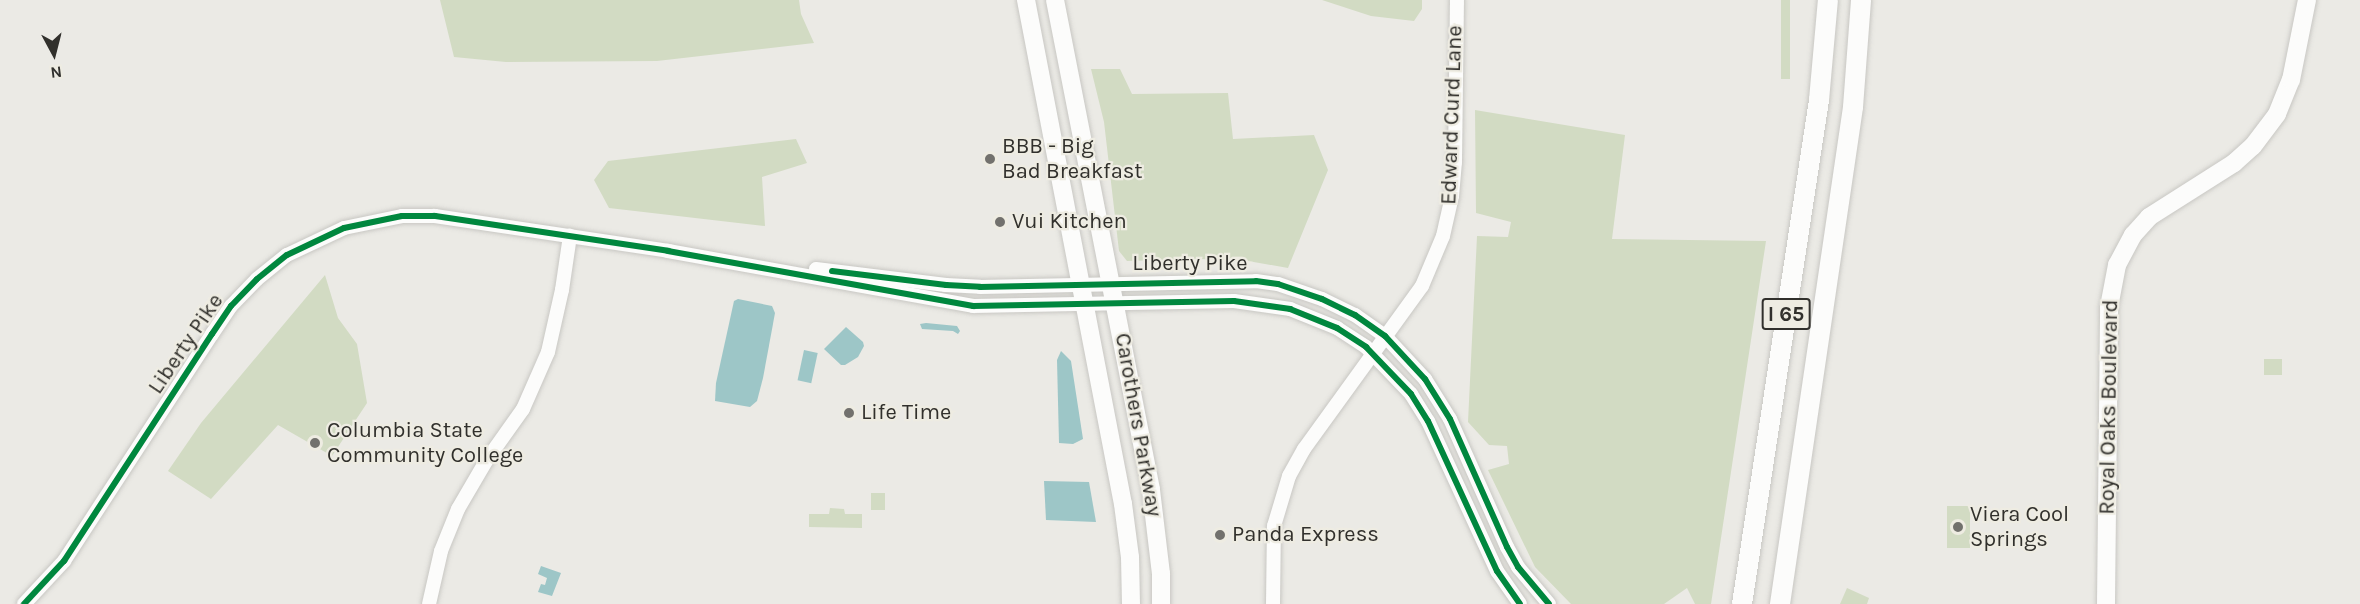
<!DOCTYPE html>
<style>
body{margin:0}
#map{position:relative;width:2360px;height:604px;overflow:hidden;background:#ebeae5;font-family:Karla,sans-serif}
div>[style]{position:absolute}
.green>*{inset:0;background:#d2dbc3;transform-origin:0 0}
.water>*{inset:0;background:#9dc6c7;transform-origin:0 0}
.roads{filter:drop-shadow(0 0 2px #c8c7c3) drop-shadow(0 0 2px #c8c7c3)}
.minor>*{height:14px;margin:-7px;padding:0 7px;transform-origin:7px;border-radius:7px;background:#fcfcfb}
.major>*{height:18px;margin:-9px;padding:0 9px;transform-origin:9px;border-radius:9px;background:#fcfcfb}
.highway>*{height:20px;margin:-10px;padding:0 10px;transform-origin:10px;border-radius:10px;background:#fcfcfb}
.cycleway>*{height:6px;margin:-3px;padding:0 3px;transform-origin:3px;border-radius:3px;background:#00873e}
.dots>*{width:16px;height:16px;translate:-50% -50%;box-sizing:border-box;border:3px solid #eeece2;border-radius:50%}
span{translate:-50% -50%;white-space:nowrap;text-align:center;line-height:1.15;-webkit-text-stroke:4.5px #eeece2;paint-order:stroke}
.shield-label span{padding:2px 4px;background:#eeece2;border:2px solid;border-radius:4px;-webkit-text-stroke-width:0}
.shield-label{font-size:21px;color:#31302c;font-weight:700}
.street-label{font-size:22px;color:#31302c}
.poi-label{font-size:22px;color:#31302c}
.left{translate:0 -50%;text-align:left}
.north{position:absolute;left:24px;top:24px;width:60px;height:60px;-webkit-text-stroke:4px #eeece2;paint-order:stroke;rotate:173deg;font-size:16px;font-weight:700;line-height:24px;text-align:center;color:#31302c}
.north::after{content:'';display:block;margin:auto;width:21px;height:27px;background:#31302c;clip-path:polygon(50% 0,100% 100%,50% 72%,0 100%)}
</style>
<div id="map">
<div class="green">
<div style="clip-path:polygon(440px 0,799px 0,801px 14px,814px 43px,657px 61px,506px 62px,454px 57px)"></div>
<div style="clip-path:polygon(1322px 0,1422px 0,1422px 9px,1414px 21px,1371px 16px)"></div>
<div style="left:1781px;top:0;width:9px;height:79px"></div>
<div style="clip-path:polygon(1091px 69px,1120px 69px,1132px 94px,1228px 93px,1233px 139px,1314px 135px,1328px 170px,1288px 268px,1248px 261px,1201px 259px,1127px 261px,1119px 251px,1104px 122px)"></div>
<div style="clip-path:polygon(1475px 110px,1625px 135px,1612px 239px,1766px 241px,1711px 604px,1695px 604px,1687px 588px,1664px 604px,1571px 604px,1535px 567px,1488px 470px,1509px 464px,1507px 446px,1489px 445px,1468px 422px,1477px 236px,1508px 237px,1511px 222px,1476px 213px)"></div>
<div style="clip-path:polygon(796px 139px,807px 163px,762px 177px,765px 226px,609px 208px,594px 180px,608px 161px)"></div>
<div style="clip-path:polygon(325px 275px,338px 318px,357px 344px,367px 403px,332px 456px,278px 425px,211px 499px,168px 471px,201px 423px)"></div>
<div style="left:2264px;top:359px;width:18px;height:16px"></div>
<div style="left:871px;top:493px;width:14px;height:17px"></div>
<div style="left:1947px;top:506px;width:23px;height:42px"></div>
<div style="clip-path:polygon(830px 508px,844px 509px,845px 514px,862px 514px,862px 528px,809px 527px,809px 514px,829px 514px)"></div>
<div style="clip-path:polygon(1847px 588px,1869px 598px,1867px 604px,1840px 604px)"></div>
</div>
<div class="water">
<div style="clip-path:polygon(738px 299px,772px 306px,775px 313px,763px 378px,757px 401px,750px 407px,715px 401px,716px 383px,734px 301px)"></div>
<div style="clip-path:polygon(926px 323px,957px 326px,960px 331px,958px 334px,953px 331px,922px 329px,920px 324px)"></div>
<div style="clip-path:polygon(846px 327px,863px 342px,864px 346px,858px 357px,845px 365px,841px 365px,824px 349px)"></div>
<div style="left:804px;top:350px;width:14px;height:31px;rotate:12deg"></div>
<div style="clip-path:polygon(1061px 351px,1071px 361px,1083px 439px,1073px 444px,1059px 443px,1057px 360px)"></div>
<div style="clip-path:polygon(1044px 481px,1089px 482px,1096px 522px,1046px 520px)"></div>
<div style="clip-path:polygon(541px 566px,561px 573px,552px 596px,538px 592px,541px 584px,545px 585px,547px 578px,538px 574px)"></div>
</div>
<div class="roads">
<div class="minor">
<div style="left:816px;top:269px;width:131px;rotate:7deg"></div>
<div style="left:946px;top:285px;width:34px;rotate:3deg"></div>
<div style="left:980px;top:287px;width:276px;rotate:-1.2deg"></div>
<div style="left:1256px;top:281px;width:22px;rotate:8deg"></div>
<div style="left:1278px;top:284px;width:46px;rotate:18.8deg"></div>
<div style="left:1322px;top:299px;width:37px;rotate:26deg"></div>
<div style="left:1355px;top:315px;width:37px;rotate:35deg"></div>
<div style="left:1385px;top:336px;width:59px;rotate:47.1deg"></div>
<div style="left:1425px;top:379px;width:47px;rotate:58deg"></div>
<div style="left:1450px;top:419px;width:140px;rotate:66deg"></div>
<div style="left:1507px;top:547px;width:23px;rotate:61deg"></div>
<div style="left:1518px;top:567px;width:48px;rotate:50deg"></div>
<div style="left:24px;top:604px;width:59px;rotate:-47.1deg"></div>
<div style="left:64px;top:561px;width:271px;rotate:-56.9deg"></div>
<div style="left:212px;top:334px;width:34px;rotate:-56deg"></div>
<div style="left:231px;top:306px;width:37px;rotate:-46deg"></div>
<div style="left:257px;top:279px;width:38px;rotate:-39deg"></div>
<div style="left:287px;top:255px;width:63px;rotate:-25.3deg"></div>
<div style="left:344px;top:228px;width:59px;rotate:-11.7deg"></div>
<div style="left:402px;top:216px;width:33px"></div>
<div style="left:435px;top:216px;width:236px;rotate:8.5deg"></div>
<div style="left:668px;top:251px;width:310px;rotate:10.2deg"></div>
<div style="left:973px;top:306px;width:261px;rotate:-1.1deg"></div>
<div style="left:1234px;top:301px;width:57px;rotate:8.1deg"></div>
<div style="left:1290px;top:309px;width:51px;rotate:22deg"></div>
<div style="left:1337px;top:328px;width:35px;rotate:33deg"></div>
<div style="left:1366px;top:347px;width:65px;rotate:46.2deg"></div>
<div style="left:1411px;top:394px;width:32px;rotate:58deg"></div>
<div style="left:1428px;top:421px;width:165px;rotate:65.3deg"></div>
<div style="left:1497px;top:571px;width:40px;rotate:55.1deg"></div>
<div style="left:429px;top:604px;width:54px;rotate:-77.2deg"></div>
<div style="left:441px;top:551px;width:45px;rotate:-68deg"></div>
<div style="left:458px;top:509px;width:56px;rotate:-59.7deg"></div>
<div style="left:486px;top:461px;width:64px;rotate:-54.6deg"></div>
<div style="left:523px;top:409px;width:62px;rotate:-66.3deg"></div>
<div style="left:548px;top:352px;width:64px;rotate:-77.3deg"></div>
<div style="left:562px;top:290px;width:55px;rotate:-81.6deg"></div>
<div style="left:1273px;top:604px;width:78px;rotate:-89.3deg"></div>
<div style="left:1274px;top:526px;width:52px;rotate:-73.3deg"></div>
<div style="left:1289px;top:476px;width:31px;rotate:-61deg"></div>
<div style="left:1304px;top:449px;width:201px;rotate:-54.1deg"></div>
<div style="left:1422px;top:286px;width:54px;rotate:-67.2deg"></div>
<div style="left:1443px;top:236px;width:41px;rotate:-77.3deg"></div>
<div style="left:1452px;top:196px;width:34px;rotate:-85deg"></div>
<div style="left:1455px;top:162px;width:162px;rotate:-89.3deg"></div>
</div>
<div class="major">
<div style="left:1026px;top:0;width:513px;rotate:79.11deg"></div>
<div style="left:1123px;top:504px;width:53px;rotate:82.5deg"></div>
<div style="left:1130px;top:557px;width:47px;rotate:88.8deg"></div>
<div style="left:1055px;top:0;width:499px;rotate:78.9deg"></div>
<div style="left:1151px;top:490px;width:85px;rotate:83.2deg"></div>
<div style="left:1161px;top:574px;width:30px;rotate:90deg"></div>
<div style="left:2106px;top:604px;width:297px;rotate:-89.4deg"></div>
<div style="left:2109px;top:307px;width:43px;rotate:-79.2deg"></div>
<div style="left:2117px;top:265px;width:34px;rotate:-62deg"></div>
<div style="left:2133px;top:235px;width:24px;rotate:-48deg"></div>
<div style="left:2149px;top:217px;width:101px;rotate:-32.4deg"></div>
<div style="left:2234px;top:163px;width:25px;rotate:-42deg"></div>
<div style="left:2253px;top:146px;width:40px;rotate:-53deg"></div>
<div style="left:2277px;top:114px;width:37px;rotate:-68deg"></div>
<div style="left:2291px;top:80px;width:82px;rotate:-78.7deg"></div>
</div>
<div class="highway">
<div style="left:1742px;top:604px;width:510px;rotate:-81.31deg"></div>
<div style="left:1819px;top:100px;width:100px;rotate:-84.9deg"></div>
<div style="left:1780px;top:604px;width:502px;rotate:-81.64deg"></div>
<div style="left:1853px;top:107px;width:107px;rotate:-85.7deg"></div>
</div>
</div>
<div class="cycleway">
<div style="left:832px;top:271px;width:115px;rotate:7deg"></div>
<div style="left:946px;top:285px;width:34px;rotate:3deg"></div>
<div style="left:980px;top:287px;width:276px;rotate:-1.2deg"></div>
<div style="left:1256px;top:281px;width:22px;rotate:8deg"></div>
<div style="left:1278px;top:284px;width:46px;rotate:18.8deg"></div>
<div style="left:1322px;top:299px;width:37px;rotate:26deg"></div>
<div style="left:1355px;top:315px;width:37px;rotate:35deg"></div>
<div style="left:1385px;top:336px;width:59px;rotate:47.1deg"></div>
<div style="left:1425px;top:379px;width:47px;rotate:58deg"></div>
<div style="left:1450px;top:419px;width:140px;rotate:66deg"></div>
<div style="left:1507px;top:547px;width:23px;rotate:61deg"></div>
<div style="left:1518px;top:567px;width:48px;rotate:50deg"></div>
<div style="left:24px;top:604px;width:59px;rotate:-47.1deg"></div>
<div style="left:64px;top:561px;width:271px;rotate:-56.9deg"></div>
<div style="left:212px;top:334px;width:34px;rotate:-56deg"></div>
<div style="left:231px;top:306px;width:37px;rotate:-46deg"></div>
<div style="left:257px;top:279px;width:38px;rotate:-39deg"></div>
<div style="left:287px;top:255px;width:63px;rotate:-25.3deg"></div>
<div style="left:344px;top:228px;width:59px;rotate:-11.7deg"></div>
<div style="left:402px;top:216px;width:33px"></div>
<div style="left:435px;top:216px;width:236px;rotate:8.5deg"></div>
<div style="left:668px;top:251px;width:310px;rotate:10.2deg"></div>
<div style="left:973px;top:306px;width:261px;rotate:-1.1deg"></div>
<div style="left:1234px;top:301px;width:57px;rotate:8.1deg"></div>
<div style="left:1290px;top:309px;width:51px;rotate:22deg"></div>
<div style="left:1337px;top:328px;width:35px;rotate:33deg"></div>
<div style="left:1366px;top:347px;width:65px;rotate:46.2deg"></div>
<div style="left:1411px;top:394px;width:32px;rotate:58deg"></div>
<div style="left:1428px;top:421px;width:165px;rotate:65.3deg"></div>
<div style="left:1497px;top:571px;width:40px;rotate:55.1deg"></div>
</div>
<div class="dots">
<div style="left:990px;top:159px;background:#72716d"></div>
<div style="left:1000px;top:222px;background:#72716d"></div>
<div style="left:849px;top:413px;background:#72716d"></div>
<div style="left:315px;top:443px;background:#72716d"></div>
<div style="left:1958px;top:527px;background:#72716d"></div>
<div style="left:1220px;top:535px;background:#72716d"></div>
</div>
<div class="shield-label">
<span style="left:1786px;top:314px">I 65</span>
</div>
<div class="street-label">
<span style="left:1452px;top:115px;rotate:-88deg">Edward Curd Lane</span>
<span style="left:1190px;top:264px">Liberty Pike</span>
<span style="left:186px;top:344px;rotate:-56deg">Liberty Pike</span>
<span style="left:2109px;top:407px;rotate:-89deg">Royal Oaks Boulevard</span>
<span style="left:1138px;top:425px;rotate:80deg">Carothers Parkway</span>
</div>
<div class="poi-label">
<span class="left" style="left:1002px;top:159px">BBB - Big<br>Bad Breakfast</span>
<span class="left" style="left:1012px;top:222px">Vui Kitchen</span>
<span class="left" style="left:861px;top:413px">Life Time</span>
<span class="left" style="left:327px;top:443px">Columbia State<br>Community College</span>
<span class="left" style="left:1970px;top:527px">Viera Cool<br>Springs</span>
<span class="left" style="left:1232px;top:535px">Panda Express</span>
</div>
<div class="north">N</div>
</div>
